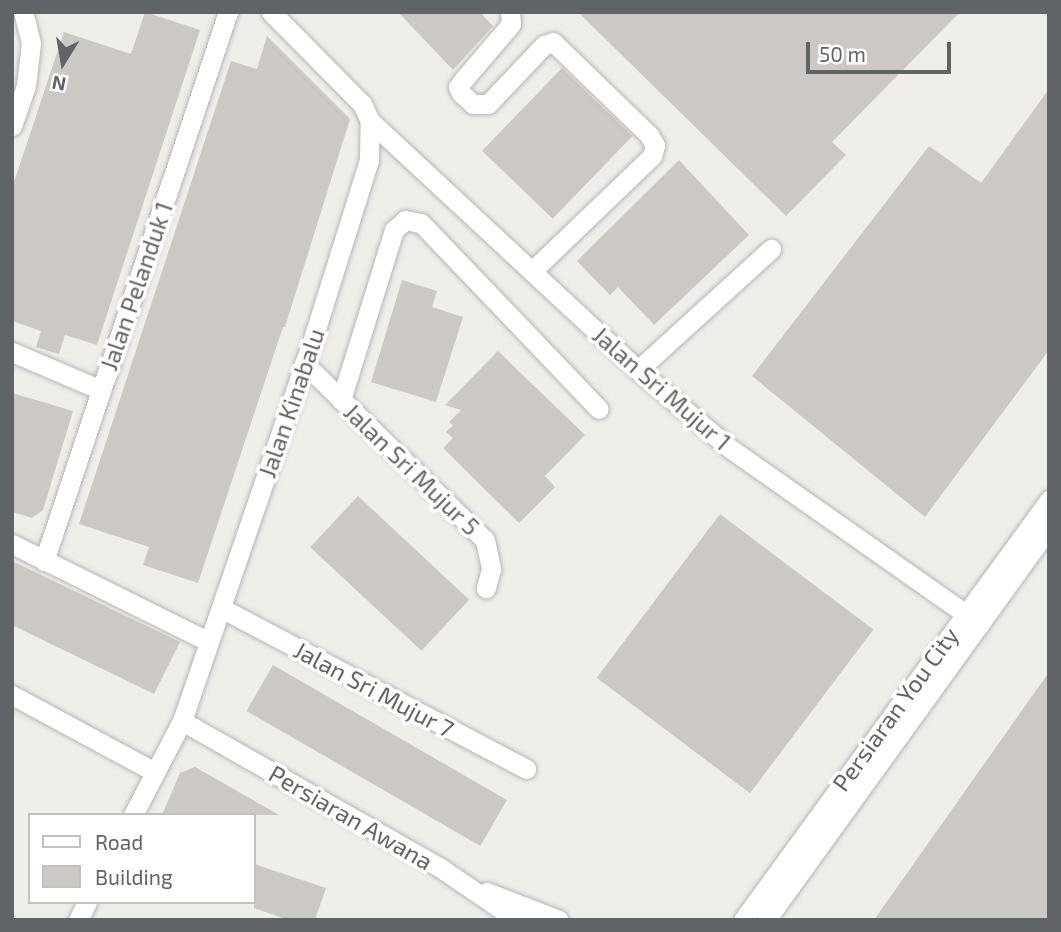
<!DOCTYPE html>
<style>
body{margin:0}
#map{position:relative;width:1061px;height:932px;overflow:hidden;background:#f0eee9;font-family:"Exo 2",sans-serif}
div>[style]{position:absolute}
.building>*{inset:0;background:#ccc9c5;transform-origin:0 0}
.roads{filter:drop-shadow(0 0 2px #b3b6b9) drop-shadow(0 0 2px #b3b6b9)}
.minor>*{height:19px;margin:-9.5px;padding:0 9.5px;transform-origin:9.5px;border-radius:9.5px;background:#fff}
span{translate:-50% -50%;white-space:nowrap;text-align:center;line-height:1.15;-webkit-text-stroke:7px #fff;paint-order:stroke}
.street-label{font-size:24px;color:#606467}
.frame{position:absolute;inset:0;border:14px solid #606467;pointer-events:none}
.legend{position:absolute;left:28px;top:813px;width:228px;height:91px;box-sizing:border-box;background:#fff;border:2px solid #bfc1c2;margin:0;padding:9px 12px;list-style:none;font-size:21px;color:#606467}
.legend li{display:flex;align-items:center;gap:14px;height:35px}
.legend b{width:35px;border:2px solid #bfc1c2}
.north{position:absolute;left:28px;top:28px;width:70px;height:70px;-webkit-text-stroke:5px #fff;paint-order:stroke;rotate:191deg;font-size:19px;font-weight:700;line-height:28px;text-align:center;color:#606467}
.north::after{content:'';display:block;margin:auto;width:24px;height:32px;background:#606467;clip-path:polygon(50% 0,100% 100%,50% 72%,0 100%)}
.scale{position:absolute;left:806px;top:42px;width:145px;height:32px;box-sizing:border-box;border:4px solid #606467;border-top:0;padding-left:9px;font-size:21px;line-height:24px;white-space:nowrap;color:#606467;-webkit-text-stroke:5px #fff;paint-order:stroke}
</style>
<div id="map">
<div class="building">
<div style="clip-path:polygon(145px 12px,200px 30px,97px 345px,65px 335px,59px 354px,36px 347px,41px 331px,12px 321px,12px 188px,64px 32px,131px 54px)"></div>
<div style="clip-path:polygon(398px 12px,480px 12px,493px 26px,453px 70px)"></div>
<div style="clip-path:polygon(578px 12px,960px 12px,832px 142px,846px 155px,786px 216px)"></div>
<div style="clip-path:polygon(267px 36px,350px 119px,285px 327px,283px 327px,198px 583px,143px 565px,149px 547px,79px 524px,231px 61px,257px 69px)"></div>
<div style="left:562px;top:68px;width:98px;height:115px;rotate:44deg"></div>
<div style="clip-path:polygon(1049px 89px,1049px 350px,925px 517px,752px 376px,929px 146px,981px 183px)"></div>
<div style="clip-path:polygon(679px 160px,749px 235px,654px 325px,618px 287px,610px 295px,577px 261px)"></div>
<div style="clip-path:polygon(402px 280px,437px 291px,432px 307px,463px 317px,436px 402px,371px 382px)"></div>
<div style="clip-path:polygon(498px 351px,585px 435px,545px 476px,555px 487px,519px 523px,443px 448px,453px 438px,446px 432px,453px 425px,449px 422px,461px 410px,445px 405px)"></div>
<div style="clip-path:polygon(12px 393px,73px 411px,43px 510px,32px 518px,12px 512px)"></div>
<div style="left:358px;top:496px;width:152px;height:70px;rotate:43deg"></div>
<div style="left:720px;top:514px;width:192px;height:205px;rotate:37deg"></div>
<div style="clip-path:polygon(12px 561px,180px 642px,154px 694px,12px 625px)"></div>
<div style="left:273px;top:665px;width:270px;height:53px;rotate:30deg"></div>
<div style="clip-path:polygon(1049px 672px,1049px 920px,874px 920px)"></div>
<div style="clip-path:polygon(195px 767px,279px 815px,162px 815px,180px 773px)"></div>
<div style="clip-path:polygon(254px 864px,326px 888px,315px 920px,288px 920px,254px 908px)"></div>
</div>
<div class="roads">
<div class="minor">
<div style="left:510px;top:12px;width:12px;rotate:85deg"></div>
<div style="left:511px;top:24px;width:72px;rotate:130.5deg"></div>
<div style="left:464px;top:79px;width:10px;rotate:127deg"></div>
<div style="left:458px;top:87px;width:7px;rotate:63deg"></div>
<div style="left:461px;top:93px;width:16px;rotate:43deg"></div>
<div style="left:473px;top:104px;width:15px"></div>
<div style="left:488px;top:104px;width:81px;rotate:-46.5deg"></div>
<div style="left:544px;top:45px;width:9px;rotate:-18deg"></div>
<div style="left:553px;top:42px;width:134px;rotate:44.1deg"></div>
<div style="left:649px;top:135px;width:12px;rotate:59deg"></div>
<div style="left:655px;top:145px;width:11px;rotate:105deg"></div>
<div style="left:652px;top:156px;width:166px;rotate:136.2deg"></div>
<div style="left:370px;top:121px;width:366px;rotate:42.9deg"></div>
<div style="left:638px;top:370px;width:118px;rotate:40.5deg"></div>
<div style="left:728px;top:447px;width:308px;rotate:35.1deg"></div>
<div style="left:12px;top:126px;width:42px;rotate:-70.7deg"></div>
<div style="left:26px;top:86px;width:43px;rotate:-83.4deg"></div>
<div style="left:31px;top:43px;width:32px;rotate:-104deg"></div>
<div style="left:12px;top:352px;width:97px;rotate:23.1deg"></div>
<div style="left:304px;top:363px;width:253px;rotate:44.4deg"></div>
<div style="left:485px;top:540px;width:30px;rotate:78deg"></div>
<div style="left:491px;top:569px;width:20px;rotate:105deg"></div>
<div style="left:638px;top:370px;width:180px;rotate:-42.3deg"></div>
<div style="left:341px;top:400px;width:178px;rotate:-72.7deg"></div>
<div style="left:394px;top:230px;width:15px;rotate:-42deg"></div>
<div style="left:405px;top:220px;width:16px;rotate:11deg"></div>
<div style="left:421px;top:223px;width:257px;rotate:46.3deg"></div>
<div style="left:12px;top:544px;width:220px;rotate:26.4deg"></div>
<div style="left:44px;top:561px;width:579px;rotate:-71.47deg"></div>
<div style="left:221px;top:608px;width:345px;rotate:27.8deg"></div>
<div style="left:12px;top:695px;width:162px;rotate:28.3deg"></div>
<div style="left:182px;top:721px;width:299px;rotate:29.6deg"></div>
<div style="left:442px;top:869px;width:91px;rotate:34.2deg"></div>
<div style="left:133px;top:815px;width:106px;rotate:-62.5deg"></div>
<div style="left:182px;top:721px;width:398px;rotate:-71.1deg"></div>
<div style="left:311px;top:345px;width:194px;rotate:-72.6deg"></div>
<div style="left:369px;top:160px;width:39px;rotate:-89deg"></div>
<div style="left:370px;top:121px;width:19px;rotate:-115deg"></div>
<div style="left:362px;top:104px;width:129px;rotate:-134.7deg"></div>
<div style="left:487px;top:892px;width:77px;rotate:21.3deg"></div>
<div style="left:78px;top:920px;width:20px;rotate:-63deg"></div>
<div style="left:743px;top:920px;width:520px;rotate:-53.92deg"></div>
<div style="left:766px;top:920px;width:484px;rotate:-54.2deg"></div>
</div>
</div>
<div class="street-label">
<span style="left:136px;top:286px;rotate:-71deg">Jalan Pelanduk 1</span>
<span style="left:662px;top:388px;rotate:41deg">Jalan Sri Mujur 1</span>
<span style="left:291px;top:403px;rotate:-71deg">Jalan Kinabalu</span>
<span style="left:412px;top:469px;rotate:44deg">Jalan Sri Mujur 5</span>
<span style="left:374px;top:689px;rotate:28deg">Jalan Sri Mujur 7</span>
<span style="left:895px;top:709px;rotate:-54deg">Persiaran You City</span>
<span style="left:351px;top:817px;rotate:30deg">Persiaran Awana</span>
</div>
<div class="frame"></div>
<ul class="legend">
<li><b style="height:9px;background:#fff"></b>Road</li>
<li><b style="height:19px;background:#ccc9c5"></b>Building</li>
</ul>
<div class="north">N</div>
<div class="scale">50 m</div>
</div>
